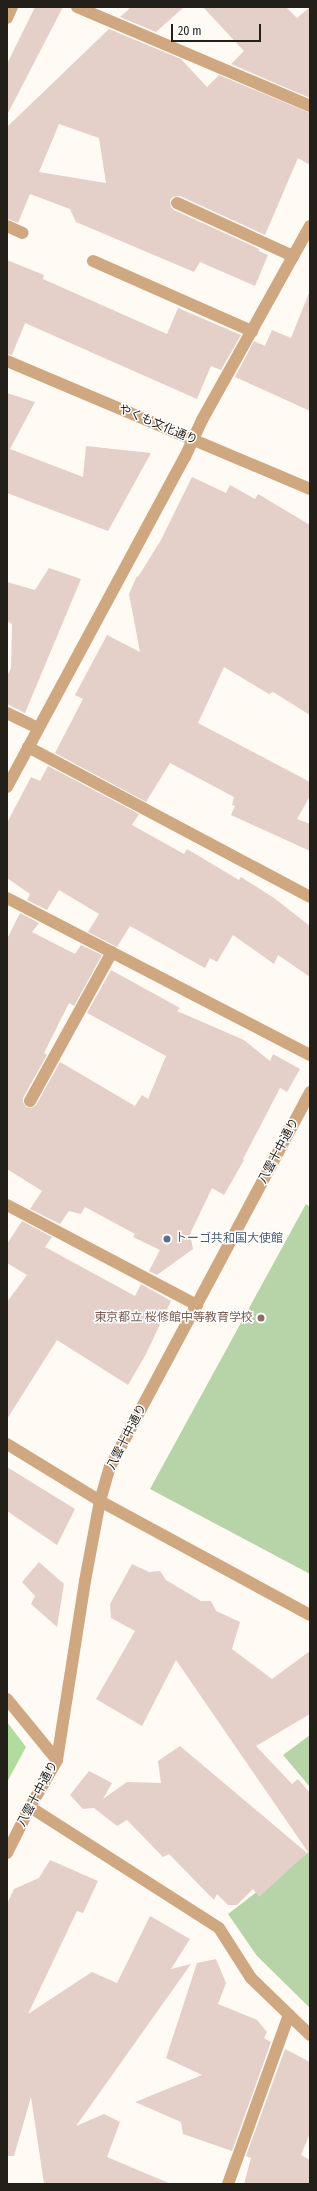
<!DOCTYPE html>
<meta charset="utf-8">
<style>
body{margin:0}
#map{position:relative;width:317px;height:2191px;overflow:hidden;background:#fffbf4;font-family:"Fira Sans Condensed","Noto Sans JP",sans-serif}
div>[style]{position:absolute}
.green>*{inset:0;background:#b7d4a9}
.forest>*{inset:0;background:#b2db9e}
.building>*{inset:0;background:#e4cfc9}
.service>*{height:12px;margin:-6px;padding:0 6px;transform-origin:6px;border-radius:6px;background:#cfa882}
.minor>*{height:12px;margin:-6px;padding:0 6px;transform-origin:6px;border-radius:6px;background:#cfa882}
.tertiary>*{height:12px;margin:-6px;padding:0 6px;transform-origin:6px;border-radius:6px;background:#cfa882}
.dots>*{width:11px;height:11px;translate:-50% -50%;box-sizing:border-box;border:2px solid #fff;border-radius:50%}
span{translate:-50% -50%;white-space:nowrap;text-align:center;line-height:1.15;-webkit-text-stroke:3px #fff;paint-order:stroke}
.street-label{font-size:12px;color:#231f19}
.service-label{font-size:12px;color:#4e5e75}
.left{translate:0 -50%;text-align:left}
.education-label{font-size:12px;color:#785e54}
.right{translate:-100% -50%;text-align:right}
.frame{position:absolute;inset:0;border:8px solid #231f19;pointer-events:none}
.scale{position:absolute;left:171px;top:24px;width:90px;height:18px;box-sizing:border-box;border:2px solid #231f19;border-top:0;padding-left:5px;font-size:12px;line-height:14px;white-space:nowrap;color:#231f19;-webkit-text-stroke:3px #fff;paint-order:stroke}
</style>
<div id="map">
<div class="green">
<div style="clip-path:polygon(306px 1204px,310px 1207px,310px 1574px,150px 1489px)"></div>
<div style="clip-path:polygon(310px 1735px,310px 1787px,283px 1755px)"></div>
<div style="clip-path:polygon(310px 1851px,310px 2008px,257px 1956px,228px 1914px)"></div>
</div>
<div class="forest">
<div style="clip-path:polygon(7px 1722px,26px 1747px,7px 1782px)"></div>
</div>
<div class="building">
<div style="clip-path:polygon(35px 7px,63px 7px,7px 115px,7px 64px)"></div>
<div style="clip-path:polygon(131px 7px,184px 7px,156px 32px,120px 17px)"></div>
<div style="clip-path:polygon(203px 7px,286px 7px,297px 18px,310px 7px,310px 98px,231px 64px,244px 51px)"></div>
<div style="clip-path:polygon(evenodd,109px 29px,181px 59px,207px 87px,219px 75px,310px 113px,310px 165px,298px 158px,265px 235px,180px 196px,173px 197px,170px 200px,171px 207px,174px 210px,259px 249px,259px 251px,268px 255px,255px 286px,200px 262px,194px 272px,76px 222px,70px 209px,30px 194px,18px 223px,8px 219px,7px 127px,109px 29px,59px 124px,99px 138px,106px 183px,39px 172px,59px 124px)"></div>
<div style="clip-path:polygon(7px 260px,44px 275px,43px 279px,167px 334px,178px 308px,241px 335px,221px 370px,211px 366px,197px 399px,25px 323px,12px 355px,7px 354px)"></div>
<div style="clip-path:polygon(309px 293px,310px 293px,310px 411px,235px 377px,254px 341px,265px 346px,272px 330px,291px 338px)"></div>
<div style="clip-path:polygon(7px 393px,35px 402px,10px 449px,83px 477px,86px 446px,151px 453px,108px 531px,7px 493px)"></div>
<div style="clip-path:polygon(192px 477px,226px 493px,230px 485px,255px 499px,258px 494px,310px 525px,310px 715px,273px 692px,269px 694px,224px 667px,198px 723px,310px 782px,310px 796px,297px 819px,310px 824px,310px 851px,231px 815px,235px 806px,232px 805px,234px 797px,170px 763px,146px 802px,55px 753px,83px 699px,75px 695px,107px 635px,140px 652px,129px 594px,137px 576px,138px 577px,161px 540px)"></div>
<div style="clip-path:polygon(49px 568px,81px 579px,25px 713px,7px 704px,7px 676px,11px 668px,12px 624px,7px 621px,7px 582px,35px 590px)"></div>
<div style="clip-path:polygon(48px 766px,139px 814px,132px 825px,184px 854px,187px 849px,239px 880px,241px 877px,274px 898px,310px 926px,310px 977px,278px 955px,274px 964px,233px 935px,217px 962px,210px 958px,205px 968px,130px 926px,117px 947px,88px 932px,99px 914px,59px 890px,47px 910px,27px 900px,30px 894px,7px 878px,7px 823px,31px 777px,40px 781px)"></div>
<div style="clip-path:polygon(20px 913px,39px 923px,32px 932px,75px 954px,81px 945px,102px 955px,74px 1006px,69px 1003px,44px 1053px,47px 1055px,23px 1098px,23px 1102px,26px 1107px,31px 1108px,36px 1105px,60px 1062px,135px 1106px,142px 1095px,148px 1099px,166px 1056px,87px 1013px,111px 970px,180px 1008px,177px 1011px,244px 1040px,270px 1061px,273px 1054px,300px 1069px,287px 1092px,280px 1088px,243px 1159px,244px 1160px,224px 1195px,212px 1188px,190px 1234px,193px 1249px,157px 1275px,149px 1271px,160px 1250px,133px 1237px,135px 1234px,85px 1207px,81px 1214px,69px 1211px,60px 1224px,30px 1209px,42px 1191px,7px 1169px,7px 939px)"></div>
<div style="clip-path:polygon(22px 1221px,52px 1237px,45px 1247px,135px 1296px,141px 1284px,171px 1301px,146px 1354px,128px 1385px,57px 1340px,7px 1419px,7px 1302px,27px 1275px,7px 1263px,7px 1244px)"></div>
<div style="clip-path:polygon(7px 1467px,75px 1509px,57px 1545px,7px 1511px)"></div>
<div style="clip-path:polygon(39px 1562px,64px 1584px,57px 1627px,31px 1604px,35px 1596px,22px 1582px)"></div>
<div style="clip-path:polygon(132px 1564px,149px 1572px,160px 1571px,166px 1580px,201px 1601px,211px 1601px,216px 1611px,240px 1622px,232px 1649px,272px 1679px,310px 1651px,310px 1714px,256px 1746px,292px 1784px,298px 1779px,310px 1793px,310px 1855px,176px 1660px,142px 1726px,96px 1699px,135px 1631px,111px 1618px,110px 1604px)"></div>
<div style="clip-path:polygon(180px 1746px,307px 1853px,259px 1897px,253px 1889px,237px 1905px,228px 1905px,217px 1894px,214px 1900px,169px 1854px,163px 1857px,127px 1820px,117px 1826px,94px 1808px,83px 1809px,70px 1795px,89px 1771px,112px 1783px,103px 1799px,127px 1782px,161px 1783px,158px 1761px)"></div>
<div style="clip-path:polygon(50px 1860px,98px 1881px,83px 1913px,77px 1911px,28px 2014px,92px 1972px,117px 1983px,150px 1916px,190px 1939px,171px 1969px,191px 1964px,76px 2126px,104px 2114px,120px 2122px,107px 2157px,171px 2184px,44px 2184px,31px 2097px,14px 2156px,7px 2156px,7px 1904px,14px 1889px,39px 1878px)"></div>
<div style="clip-path:polygon(216px 1959px,226px 1983px,218px 2004px,257px 2020px,267px 2032px,264px 2038px,271px 2042px,232px 2151px,183px 2134px,181px 2122px,135px 2102px,202px 2075px,166px 2058px,197px 1963px)"></div>
<div style="clip-path:polygon(285px 2049px,310px 2062px,310px 2133px,301px 2155px,310px 2160px,310px 2184px,244px 2184px,251px 2158px,246px 2156px)"></div>
</div>
<div class="service">
<div style="left:93px;top:261px;width:174px;rotate:23.8deg"></div>
<div style="left:7px;top:713px;width:34px;rotate:26deg"></div>
<div style="left:30px;top:1101px;width:170px;rotate:-61.2deg"></div>
<div style="left:7px;top:1205px;width:215px;rotate:27.8deg"></div>
</div>
<div class="minor">
<div style="left:77px;top:7px;width:253px;rotate:23deg"></div>
<div style="left:7px;top:18px;width:12px;rotate:-66deg"></div>
<div style="left:177px;top:203px;width:128px;rotate:24.6deg"></div>
<div style="left:7px;top:226px;width:17px;rotate:24deg"></div>
<div style="left:28px;top:747px;width:319px;rotate:28deg"></div>
<div style="left:7px;top:787px;width:375px;rotate:-61.7deg"></div>
<div style="left:185px;top:457px;width:41px;rotate:-65.3deg"></div>
<div style="left:202px;top:420px;width:222px;rotate:-60.9deg"></div>
<div style="left:7px;top:898px;width:341px;rotate:27.4deg"></div>
<div style="left:7px;top:1444px;width:109px;rotate:31.5deg"></div>
<div style="left:100px;top:1501px;width:239px;rotate:28.5deg"></div>
<div style="left:7px;top:1699px;width:79px;rotate:50.7deg"></div>
<div style="left:30px;top:1807px;width:224px;rotate:32.6deg"></div>
<div style="left:219px;top:1928px;width:59px;rotate:57.4deg"></div>
<div style="left:251px;top:1978px;width:82px;rotate:44deg"></div>
<div style="left:7px;top:1853px;width:51px;rotate:-63.4deg"></div>
<div style="left:30px;top:1807px;width:54px;rotate:-60.1deg"></div>
<div style="left:57px;top:1760px;width:181px;rotate:-81.1deg"></div>
<div style="left:85px;top:1581px;width:81px;rotate:-79.4deg"></div>
<div style="left:100px;top:1501px;width:35px;rotate:-74deg"></div>
<div style="left:110px;top:1467px;width:425px;rotate:-61.9deg"></div>
<div style="left:228px;top:2184px;width:180px;rotate:-70.2deg"></div>
</div>
<div class="tertiary">
<div style="left:7px;top:361px;width:329px;rotate:22.9deg"></div>
</div>
<div class="dots">
<div style="left:167px;top:1239px;background:#5c6f8a"></div>
<div style="left:261px;top:1318px;background:#8d6e63"></div>
</div>
<div class="street-label">
<span style="left:158px;top:425px;rotate:23deg">やくも文化通り</span>
<span style="left:279px;top:1151px;rotate:-62deg">八雲十中通り</span>
<span style="left:127px;top:1437px;rotate:-63deg">八雲十中通り</span>
<span style="left:38px;top:1794px;rotate:-62deg">八雲十中通り</span>
</div>
<div class="service-label">
<span class="left" style="left:175px;top:1239px">トーゴ共和国大使館</span>
</div>
<div class="education-label">
<span class="right" style="left:253px;top:1318px">東京都立 桜修館中等教育学校</span>
</div>
<div class="frame"></div>
<div class="scale">20 m</div>
</div>
